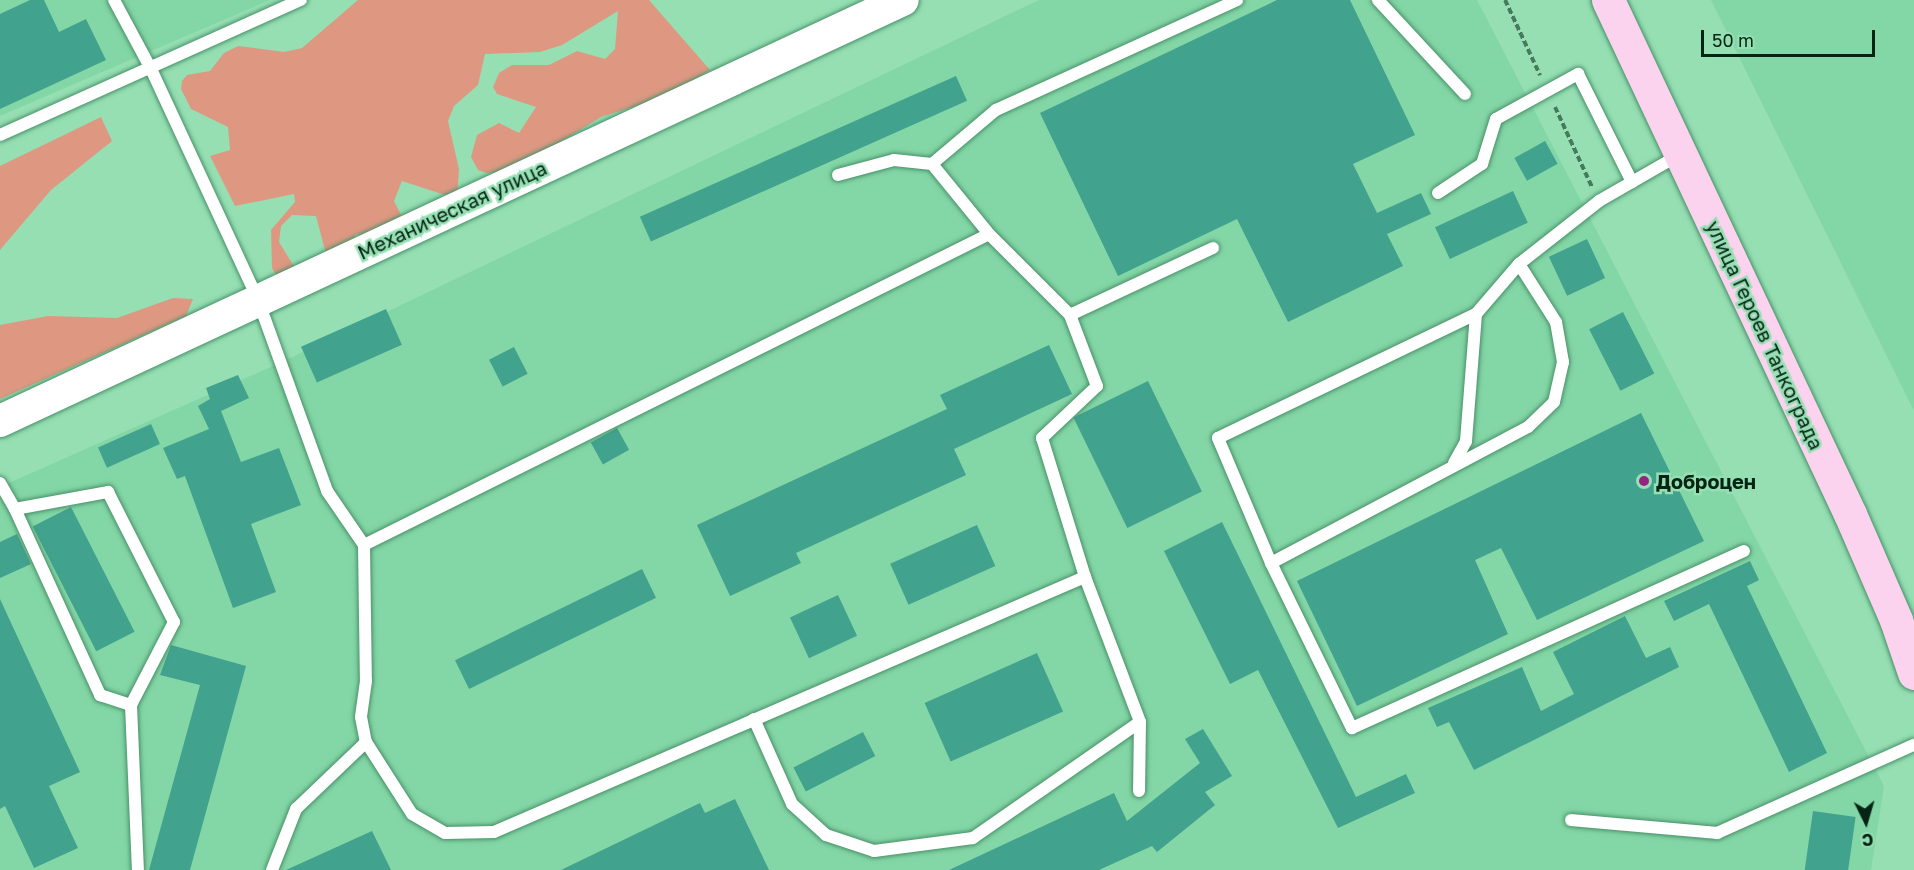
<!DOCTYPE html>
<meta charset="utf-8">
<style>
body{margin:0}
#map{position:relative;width:1914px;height:870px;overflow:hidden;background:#95dfb3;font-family:"Golos Text",sans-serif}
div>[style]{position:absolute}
.built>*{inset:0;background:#83d6a6}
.green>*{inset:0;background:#de9882}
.building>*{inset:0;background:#41a28e;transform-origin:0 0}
.path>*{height:4px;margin-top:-2px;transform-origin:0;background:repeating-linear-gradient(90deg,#47795d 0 6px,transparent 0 9px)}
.roads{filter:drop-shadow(0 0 2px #499169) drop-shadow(0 0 2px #499169)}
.service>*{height:12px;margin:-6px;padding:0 6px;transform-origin:6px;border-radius:6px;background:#fff}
.tertiary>*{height:32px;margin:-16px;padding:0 16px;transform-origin:16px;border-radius:16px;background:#fff}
.primary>*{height:33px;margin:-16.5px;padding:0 16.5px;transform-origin:16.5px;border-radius:16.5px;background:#fbd3ef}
.dots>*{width:16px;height:16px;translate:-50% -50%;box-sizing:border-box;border:3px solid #95dfb3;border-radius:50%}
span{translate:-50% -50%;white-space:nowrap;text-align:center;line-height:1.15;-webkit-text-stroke:5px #95dfb3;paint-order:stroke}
.street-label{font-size:20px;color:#052414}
.poi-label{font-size:20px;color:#052414;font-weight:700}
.left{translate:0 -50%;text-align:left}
.north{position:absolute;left:1836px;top:792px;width:60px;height:60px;-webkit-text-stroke:4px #95dfb3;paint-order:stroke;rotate:175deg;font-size:16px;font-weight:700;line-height:24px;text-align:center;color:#052414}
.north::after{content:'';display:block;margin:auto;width:21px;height:27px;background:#052414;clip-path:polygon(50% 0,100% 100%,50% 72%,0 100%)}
.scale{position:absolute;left:1701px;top:30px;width:174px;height:27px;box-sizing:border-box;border:3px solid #052414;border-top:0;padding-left:8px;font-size:18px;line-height:21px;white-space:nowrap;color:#052414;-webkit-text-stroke:4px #95dfb3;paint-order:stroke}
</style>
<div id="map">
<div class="built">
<div style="clip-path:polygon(0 0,270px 0,0 116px)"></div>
<div style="clip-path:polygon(1039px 0,1477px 0,1884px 786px,1871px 870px,0 870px,0 487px,282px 362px)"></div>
<div style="clip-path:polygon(1711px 0,1914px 0,1914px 411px)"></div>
</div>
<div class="green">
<div style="clip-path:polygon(358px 0,649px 0,710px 70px,667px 96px,601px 117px,523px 165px,502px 172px,486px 173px,478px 170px,471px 157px,477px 135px,499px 123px,519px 133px,536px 107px,497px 94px,493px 87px,499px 73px,512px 65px,549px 65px,577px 51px,605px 59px,615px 49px,618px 11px,562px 45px,540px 52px,485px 54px,478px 85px,454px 106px,448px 121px,459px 169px,457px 199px,402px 181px,394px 201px,408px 229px,403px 242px,356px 234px,340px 259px,326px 254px,316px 216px,292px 215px,281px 226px,279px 242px,295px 268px,276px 275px,272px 268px,271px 230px,295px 202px,294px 194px,235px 206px,210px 156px,230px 150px,228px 127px,191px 109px,181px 89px,182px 81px,187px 75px,210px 71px,224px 53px,238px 46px,284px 52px,302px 48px)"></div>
<div style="clip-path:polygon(101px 117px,112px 141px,51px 190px,0 250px,0 166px)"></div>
<div style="clip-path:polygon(173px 298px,193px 299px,186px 316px,0 399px,0 325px,48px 316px,117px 318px)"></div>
</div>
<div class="building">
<div style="clip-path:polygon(30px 0,44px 0,59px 32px,86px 19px,106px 60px,0 109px,0 14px)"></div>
<div style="clip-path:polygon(1277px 0,1350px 0,1415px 135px,1353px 164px,1377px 213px,1421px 193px,1431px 214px,1387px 234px,1403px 266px,1288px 322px,1237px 219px,1118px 276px,1040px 113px)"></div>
<div style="left:956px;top:76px;width:27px;height:346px;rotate:66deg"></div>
<div style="left:1545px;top:141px;width:26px;height:35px;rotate:61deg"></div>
<div style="left:1513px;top:191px;width:35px;height:86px;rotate:65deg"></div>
<div style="left:1587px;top:239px;width:43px;height:42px;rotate:65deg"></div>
<div style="left:386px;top:309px;width:39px;height:93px;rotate:66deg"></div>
<div style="left:1623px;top:312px;width:69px;height:38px;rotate:63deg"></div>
<div style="clip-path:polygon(1049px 345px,1072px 394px,954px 449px,966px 475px,796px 553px,801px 563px,730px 596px,697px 525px,947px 409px,940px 395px)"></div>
<div style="left:514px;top:347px;width:30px;height:28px;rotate:63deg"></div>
<div style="clip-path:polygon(238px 375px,249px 398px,221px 411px,241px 462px,279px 448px,301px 505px,251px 524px,276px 592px,233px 608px,185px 476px,177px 479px,163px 448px,209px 429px,198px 406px,210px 399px,206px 388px)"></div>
<div style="left:1148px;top:381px;width:123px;height:83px;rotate:64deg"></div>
<div style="clip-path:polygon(1641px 413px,1704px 541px,1537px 620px,1501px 548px,1475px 560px,1508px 634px,1357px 706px,1297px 581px)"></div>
<div style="left:151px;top:424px;width:22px;height:58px;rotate:66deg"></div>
<div style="left:617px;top:428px;width:25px;height:30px;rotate:61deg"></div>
<div style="left:71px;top:507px;width:140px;height:43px;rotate:63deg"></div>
<div style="clip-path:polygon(1222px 522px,1356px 797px,1406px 774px,1415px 793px,1338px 828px,1258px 670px,1230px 684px,1164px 551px)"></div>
<div style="left:977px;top:525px;width:45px;height:95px;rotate:66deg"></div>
<div style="clip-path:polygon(17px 534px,31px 564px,0 578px,0 542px)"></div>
<div style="clip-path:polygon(1750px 561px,1759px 580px,1747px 586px,1827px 753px,1789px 772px,1709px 604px,1674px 621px,1664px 601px)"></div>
<div style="left:642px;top:569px;width:32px;height:208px;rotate:64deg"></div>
<div style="left:838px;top:595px;width:45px;height:53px;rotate:65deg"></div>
<div style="clip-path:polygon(0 599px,80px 772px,49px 786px,78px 848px,34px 868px,5px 806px,0 809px)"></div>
<div style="clip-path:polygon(1625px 616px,1646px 658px,1670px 647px,1679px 667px,1474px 770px,1449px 722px,1437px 727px,1428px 708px,1522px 667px,1541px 711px,1574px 694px,1553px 652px)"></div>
<div style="clip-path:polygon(171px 645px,246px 666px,190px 870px,149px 870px,200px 685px,160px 675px)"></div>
<div style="left:1037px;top:653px;width:64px;height:123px;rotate:66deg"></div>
<div style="clip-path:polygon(1203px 729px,1232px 776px,1205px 792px,1215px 805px,1157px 852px,1152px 846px,1099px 870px,949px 870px,1114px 793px,1127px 821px,1200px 763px,1185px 739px)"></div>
<div style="left:863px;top:732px;width:27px;height:78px;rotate:63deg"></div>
<div style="clip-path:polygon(735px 799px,769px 870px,561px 870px,700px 803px,705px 813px)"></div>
<div style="left:1813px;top:811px;width:43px;height:60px;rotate:8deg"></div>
<div style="clip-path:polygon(372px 831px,391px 870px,286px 870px)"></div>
</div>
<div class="path">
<div style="left:1505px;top:0;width:83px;rotate:65deg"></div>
<div style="left:1555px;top:107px;width:88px;rotate:65.2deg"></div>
</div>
<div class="roads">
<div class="service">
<div style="left:114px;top:0;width:78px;rotate:61.8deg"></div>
<div style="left:151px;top:69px;width:255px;rotate:65.1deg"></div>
<div style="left:258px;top:300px;width:203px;rotate:70.1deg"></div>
<div style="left:327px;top:491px;width:65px;rotate:55.6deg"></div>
<div style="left:364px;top:545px;width:136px;rotate:89.2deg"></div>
<div style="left:366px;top:681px;width:36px;rotate:98deg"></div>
<div style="left:361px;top:717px;width:25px;rotate:79deg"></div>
<div style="left:366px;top:742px;width:85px;rotate:57.4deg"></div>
<div style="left:412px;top:814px;width:38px;rotate:30deg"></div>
<div style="left:445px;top:833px;width:49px;rotate:-1.2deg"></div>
<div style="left:494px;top:832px;width:644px;rotate:-23.34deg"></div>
<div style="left:1378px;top:0;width:128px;rotate:47.2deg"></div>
<div style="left:0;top:135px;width:330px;rotate:-24.2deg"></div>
<div style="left:932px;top:164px;width:84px;rotate:-40.2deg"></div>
<div style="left:996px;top:110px;width:265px;rotate:-24.5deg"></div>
<div style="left:838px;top:175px;width:58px;rotate:-15deg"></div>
<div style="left:894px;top:160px;width:38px;rotate:6deg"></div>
<div style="left:932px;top:164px;width:90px;rotate:50.8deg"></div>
<div style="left:989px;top:234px;width:115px;rotate:45deg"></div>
<div style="left:1070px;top:315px;width:76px;rotate:69.2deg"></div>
<div style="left:1097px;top:386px;width:76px;rotate:136.6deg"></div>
<div style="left:1042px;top:438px;width:145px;rotate:72.8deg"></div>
<div style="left:1085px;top:577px;width:155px;rotate:69.2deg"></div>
<div style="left:1140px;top:722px;width:69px;rotate:90.8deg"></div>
<div style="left:1438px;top:193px;width:53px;rotate:-33.4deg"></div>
<div style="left:1482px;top:164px;width:47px;rotate:-72.7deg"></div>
<div style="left:1496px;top:119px;width:94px;rotate:-28.8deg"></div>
<div style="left:1578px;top:74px;width:121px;rotate:63.4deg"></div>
<div style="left:1519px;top:264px;width:69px;rotate:57.5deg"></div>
<div style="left:1556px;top:322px;width:41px;rotate:80.1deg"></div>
<div style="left:1563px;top:362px;width:41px;rotate:102.7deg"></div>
<div style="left:1554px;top:402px;width:36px;rotate:136deg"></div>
<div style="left:1528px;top:427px;width:291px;rotate:152.1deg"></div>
<div style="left:1271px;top:563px;width:136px;rotate:-113deg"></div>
<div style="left:1218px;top:438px;width:286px;rotate:-25.7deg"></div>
<div style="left:1476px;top:314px;width:66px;rotate:-49.3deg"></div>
<div style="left:1519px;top:264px;width:102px;rotate:-38.2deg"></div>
<div style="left:1599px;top:201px;width:92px;rotate:-29.9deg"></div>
<div style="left:1070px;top:315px;width:158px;rotate:-25.1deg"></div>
<div style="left:1454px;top:463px;width:25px;rotate:-61deg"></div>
<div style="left:1466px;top:441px;width:127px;rotate:-85.5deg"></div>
<div style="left:0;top:483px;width:30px;rotate:60deg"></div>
<div style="left:15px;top:509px;width:95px;rotate:-10.4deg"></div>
<div style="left:108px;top:492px;width:146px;rotate:63.1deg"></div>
<div style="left:174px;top:622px;width:93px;rotate:117.4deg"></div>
<div style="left:131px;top:705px;width:165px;rotate:87.6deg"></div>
<div style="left:15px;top:509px;width:205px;rotate:65.4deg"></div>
<div style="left:100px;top:695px;width:33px;rotate:18deg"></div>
<div style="left:364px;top:545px;width:698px;rotate:-26.45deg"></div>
<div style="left:1271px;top:563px;width:184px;rotate:63.9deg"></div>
<div style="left:1352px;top:728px;width:430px;rotate:-24.3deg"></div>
<div style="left:754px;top:719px;width:93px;rotate:65.9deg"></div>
<div style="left:792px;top:804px;width:46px;rotate:42.4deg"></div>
<div style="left:826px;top:835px;width:51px;rotate:18.4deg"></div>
<div style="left:874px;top:851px;width:100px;rotate:-7.5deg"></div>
<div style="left:973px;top:838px;width:203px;rotate:-34.8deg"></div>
<div style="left:1571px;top:820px;width:147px;rotate:5.1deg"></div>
<div style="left:1717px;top:833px;width:216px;rotate:-24.1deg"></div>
<div style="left:272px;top:870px;width:66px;rotate:-68.5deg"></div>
<div style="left:296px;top:809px;width:97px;rotate:-43.7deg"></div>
</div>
<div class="tertiary">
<div style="left:0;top:421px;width:996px;rotate:-25deg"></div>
</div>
<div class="primary">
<div style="left:1608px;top:0;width:568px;rotate:64.79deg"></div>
<div style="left:1850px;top:514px;width:116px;rotate:66.5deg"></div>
<div style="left:1896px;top:620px;width:56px;rotate:71.2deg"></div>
</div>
</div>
<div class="dots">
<div style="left:1644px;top:481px;background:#972380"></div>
</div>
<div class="street-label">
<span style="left:452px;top:210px;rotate:-25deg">Механическая улица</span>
<span style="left:1765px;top:335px;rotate:65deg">улица Героев Танкограда</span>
</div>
<div class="poi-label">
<span class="left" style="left:1656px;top:481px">Доброцен</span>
</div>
<div class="north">С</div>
<div class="scale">50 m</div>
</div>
